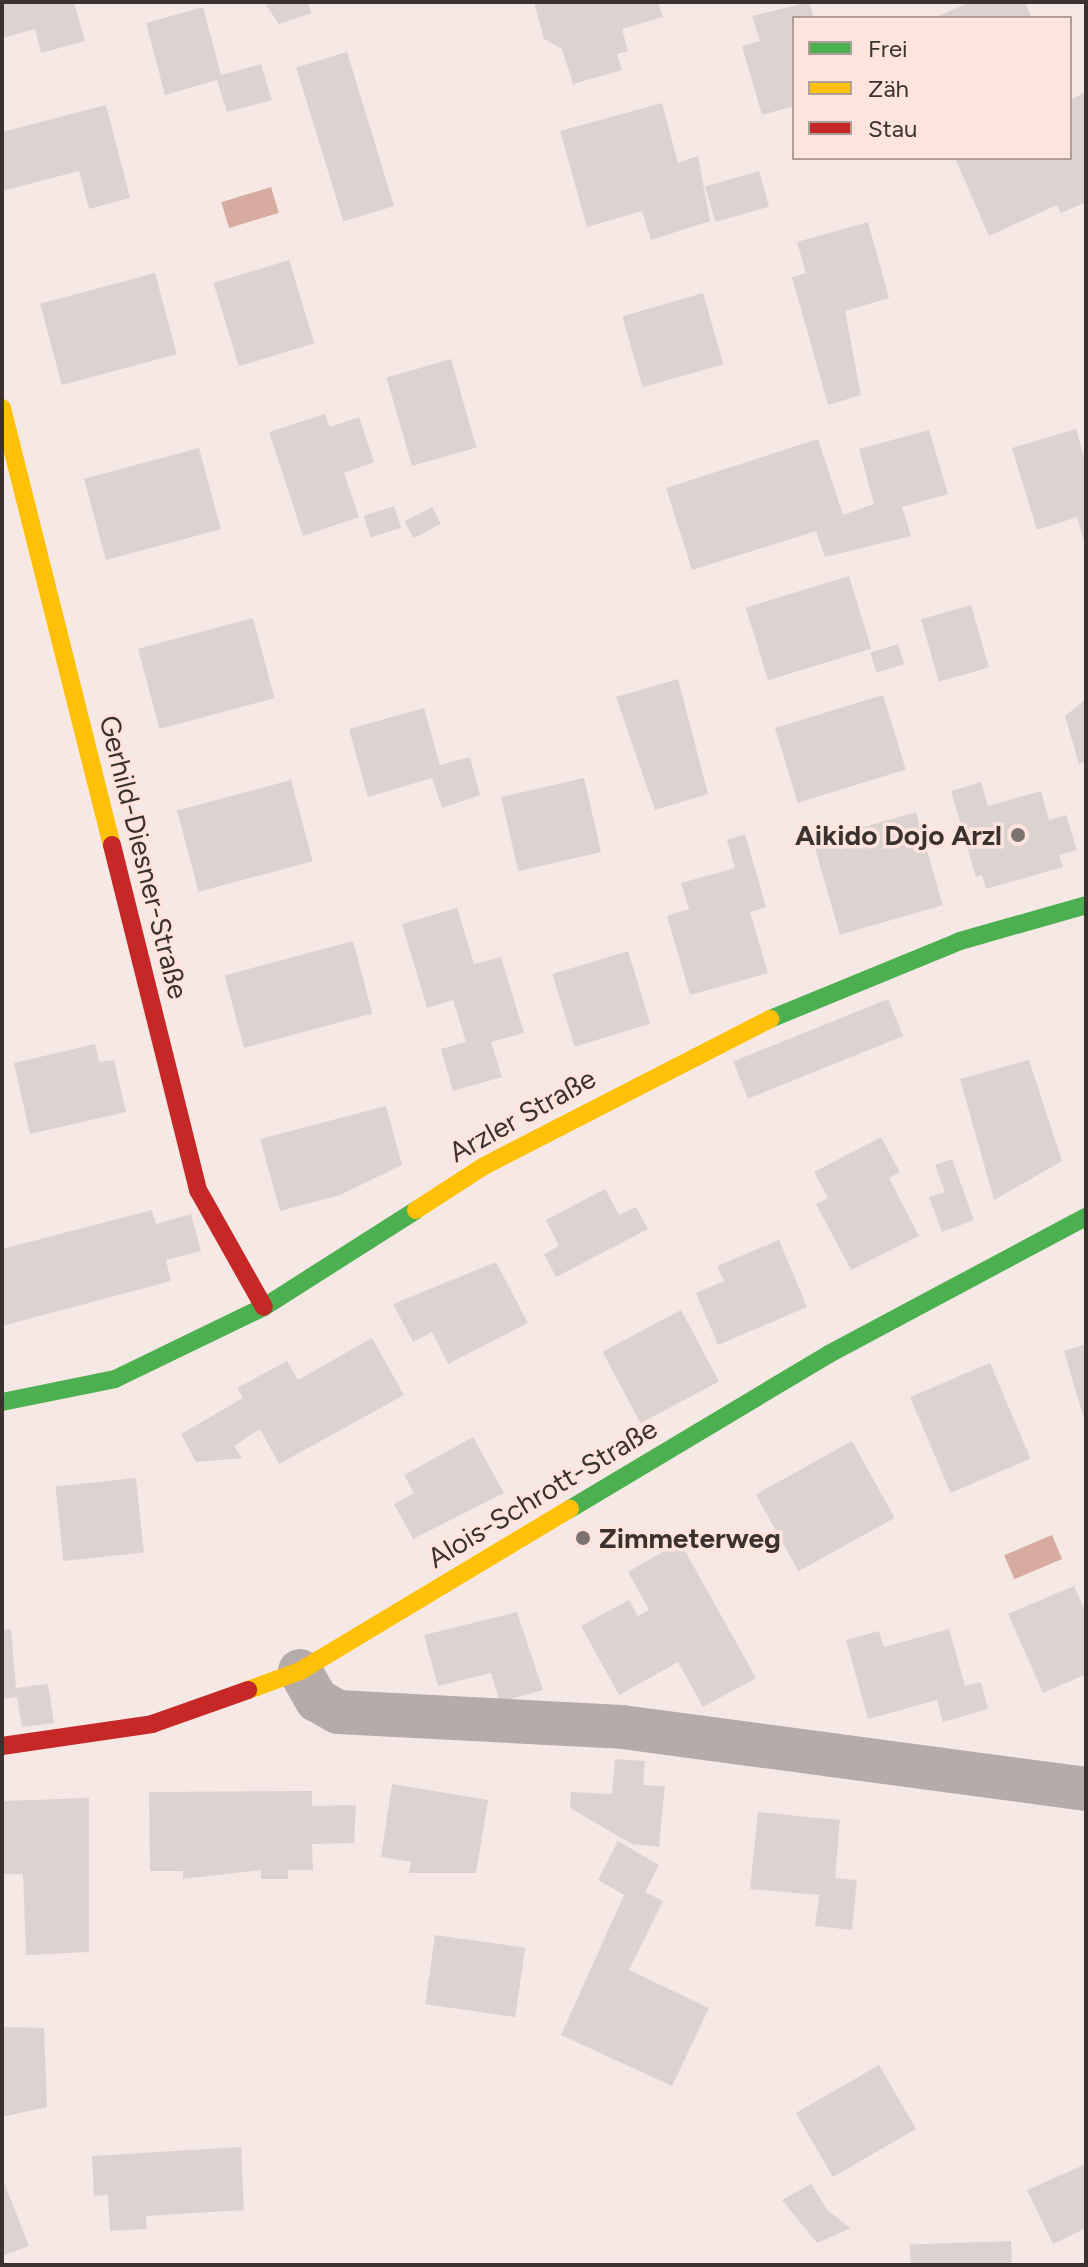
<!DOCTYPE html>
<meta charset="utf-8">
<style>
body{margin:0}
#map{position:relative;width:1088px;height:2267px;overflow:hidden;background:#f6e9e5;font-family:Figtree,sans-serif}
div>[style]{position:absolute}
.water>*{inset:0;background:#d7ac9f;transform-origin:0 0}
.building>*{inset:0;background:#dcd2cf;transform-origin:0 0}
.street>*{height:44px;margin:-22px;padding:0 22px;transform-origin:22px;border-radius:22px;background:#b5aca9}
.fast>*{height:18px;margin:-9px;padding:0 9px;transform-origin:9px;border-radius:9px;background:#4caf50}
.slow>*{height:18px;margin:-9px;padding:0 9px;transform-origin:9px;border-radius:9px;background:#ffc107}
.jam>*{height:18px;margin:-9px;padding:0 9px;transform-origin:9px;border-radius:9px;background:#c62828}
.dots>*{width:22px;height:22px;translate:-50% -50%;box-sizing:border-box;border:4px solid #fde5de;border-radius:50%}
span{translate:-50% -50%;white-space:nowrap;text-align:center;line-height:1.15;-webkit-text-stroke:7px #fde5de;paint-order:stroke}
.poi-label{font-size:28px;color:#3b322f;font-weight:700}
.right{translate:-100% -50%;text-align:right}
.left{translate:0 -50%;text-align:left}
.street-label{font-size:28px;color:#3b322f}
.frame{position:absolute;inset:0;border:4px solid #3b322f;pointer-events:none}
.legend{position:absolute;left:792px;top:16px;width:280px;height:144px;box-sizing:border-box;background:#fde5de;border:2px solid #af9d98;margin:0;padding:10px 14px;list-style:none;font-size:24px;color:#3b322f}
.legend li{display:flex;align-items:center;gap:16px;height:40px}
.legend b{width:40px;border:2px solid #af9d98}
</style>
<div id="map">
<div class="water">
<div style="left:271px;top:187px;width:27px;height:52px;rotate:73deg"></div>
<div style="left:1052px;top:1535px;width:26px;height:52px;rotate:67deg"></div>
</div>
<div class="building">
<div style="clip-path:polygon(2px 2px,74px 2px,85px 41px,41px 53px,35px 29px,2px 38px)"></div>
<div style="clip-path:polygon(264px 2px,308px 2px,311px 13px,279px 24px)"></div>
<div style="clip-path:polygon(534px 2px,658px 2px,663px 17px,622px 29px,628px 51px,617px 54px,622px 70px,573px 84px,562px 49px,544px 39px)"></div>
<div style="clip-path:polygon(809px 2px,814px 18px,794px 18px,794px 106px,762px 115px,742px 46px,760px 41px,752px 16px)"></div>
<div style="clip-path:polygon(970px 2px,1025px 2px,1032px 18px,934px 18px)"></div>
<div style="clip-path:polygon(203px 7px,221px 75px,261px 64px,272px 100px,227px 112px,217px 80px,165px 95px,146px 23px)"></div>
<div style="left:347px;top:52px;width:161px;height:53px;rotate:73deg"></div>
<div style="clip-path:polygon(1086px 92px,1086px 202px,1061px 213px,1057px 205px,989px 236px,955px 158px,1070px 158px,1070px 100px)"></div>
<div style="clip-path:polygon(662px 103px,678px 163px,698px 156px,710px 221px,651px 240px,642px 211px,587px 227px,560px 131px)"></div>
<div style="clip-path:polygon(106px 105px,130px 198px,89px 209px,79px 171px,2px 191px,2px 132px)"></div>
<div style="left:759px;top:171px;width:37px;height:56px;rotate:74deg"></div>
<div style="clip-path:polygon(868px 222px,889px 298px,845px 311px,861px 395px,828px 405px,792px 277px,806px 273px,797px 242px)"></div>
<div style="left:289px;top:260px;width:87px;height:79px;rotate:73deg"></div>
<div style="left:155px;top:273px;width:84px;height:119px;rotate:75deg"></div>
<div style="left:703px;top:293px;width:74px;height:84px;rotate:74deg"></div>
<div style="left:451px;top:359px;width:92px;height:67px;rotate:74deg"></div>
<div style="clip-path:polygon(325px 414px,330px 427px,359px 417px,374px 462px,344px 473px,359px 517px,303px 536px,269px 432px)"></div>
<div style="clip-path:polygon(1076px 429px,1086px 464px,1085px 545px,1077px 517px,1037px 530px,1012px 448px)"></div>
<div style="clip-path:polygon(929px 430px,948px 494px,902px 507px,911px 536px,825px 557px,816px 531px,692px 570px,666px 488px,818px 439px,843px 515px,874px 504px,859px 449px)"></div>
<div style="left:199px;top:448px;width:84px;height:119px;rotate:75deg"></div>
<div style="left:394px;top:506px;width:23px;height:32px;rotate:72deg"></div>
<div style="left:432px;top:507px;width:19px;height:31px;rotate:62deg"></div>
<div style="left:849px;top:576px;width:76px;height:108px;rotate:73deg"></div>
<div style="left:971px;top:605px;width:65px;height:52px;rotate:74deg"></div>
<div style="left:253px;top:618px;width:83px;height:119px;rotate:75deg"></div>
<div style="left:898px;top:644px;width:21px;height:29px;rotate:73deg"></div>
<div style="clip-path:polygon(678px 679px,708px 794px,655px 810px,616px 697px)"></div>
<div style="left:883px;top:695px;width:78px;height:113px;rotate:73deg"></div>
<div style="clip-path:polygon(1086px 699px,1086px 762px,1079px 764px,1065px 716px)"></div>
<div style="clip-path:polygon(424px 708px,440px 765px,470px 757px,480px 795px,442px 808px,432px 778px,368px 797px,349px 729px)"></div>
<div style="left:584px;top:778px;width:76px;height:85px;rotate:77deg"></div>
<div style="left:291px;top:780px;width:84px;height:118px;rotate:75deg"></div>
<div style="clip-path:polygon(981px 782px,988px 806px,1041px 791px,1049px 820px,1066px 815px,1077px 850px,1059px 855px,1063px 867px,986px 889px,982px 875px,976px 877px,951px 791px)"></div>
<div style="left:916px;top:812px;width:97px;height:107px;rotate:74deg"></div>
<div style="clip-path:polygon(745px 834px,766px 907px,750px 912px,768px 973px,690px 995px,667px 916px,689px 909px,681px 883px,735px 868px,727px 840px)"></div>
<div style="clip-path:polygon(457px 908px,474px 964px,501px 957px,524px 1033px,491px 1042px,502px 1077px,453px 1091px,441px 1049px,466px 1042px,453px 1000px,427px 1008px,402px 924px)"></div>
<div style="left:353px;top:941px;width:75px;height:133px;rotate:75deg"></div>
<div style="left:628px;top:951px;width:76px;height:79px;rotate:73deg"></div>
<div style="left:888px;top:999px;width:40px;height:167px;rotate:68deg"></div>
<div style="clip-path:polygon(95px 1044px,99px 1062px,114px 1060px,126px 1112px,30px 1134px,14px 1063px)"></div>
<div style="clip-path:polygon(1029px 1060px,1062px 1161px,994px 1200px,960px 1079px)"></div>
<div style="clip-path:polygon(386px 1106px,402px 1165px,340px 1195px,280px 1211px,260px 1139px)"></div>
<div style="clip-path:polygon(881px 1137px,900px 1172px,889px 1178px,919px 1236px,851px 1270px,816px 1204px,828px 1198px,814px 1172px)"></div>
<div style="clip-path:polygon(952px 1159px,974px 1220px,942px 1232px,929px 1197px,945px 1192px,935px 1165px)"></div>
<div style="clip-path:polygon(605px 1189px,619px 1215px,636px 1207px,648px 1229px,556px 1277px,544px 1254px,559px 1246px,546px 1220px)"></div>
<div style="clip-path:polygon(152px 1210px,156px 1224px,191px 1214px,201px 1251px,166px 1260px,171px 1281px,2px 1326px,2px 1249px)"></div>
<div style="clip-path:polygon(779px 1240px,807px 1307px,718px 1345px,696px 1293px,724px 1281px,717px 1266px)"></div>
<div style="clip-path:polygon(496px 1262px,528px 1323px,448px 1364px,432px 1332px,413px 1342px,393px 1304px)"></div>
<div style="left:681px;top:1310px;width:81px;height:89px;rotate:62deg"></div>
<div style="clip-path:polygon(372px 1338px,404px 1395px,279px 1464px,260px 1429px,234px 1446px,242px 1458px,196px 1462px,181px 1434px,243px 1398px,237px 1388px,287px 1361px,298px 1380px)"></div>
<div style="clip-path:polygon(1086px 1344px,1086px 1422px,1085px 1422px,1064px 1351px)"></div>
<div style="left:990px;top:1363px;width:104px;height:87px;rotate:67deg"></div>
<div style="clip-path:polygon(473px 1437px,504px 1493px,413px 1539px,394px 1504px,414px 1493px,404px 1475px)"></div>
<div style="left:852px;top:1441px;width:88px;height:110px;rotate:61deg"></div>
<div style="left:136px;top:1478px;width:75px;height:81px;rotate:84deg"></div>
<div style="clip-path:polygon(680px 1542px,756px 1678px,703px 1707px,678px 1662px,619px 1695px,581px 1626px,629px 1600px,638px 1616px,649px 1610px,628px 1572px)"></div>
<div style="clip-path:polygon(1074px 1586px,1086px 1613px,1086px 1674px,1043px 1693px,1008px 1614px)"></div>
<div style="clip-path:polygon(517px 1612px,543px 1690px,500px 1702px,491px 1673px,438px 1686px,424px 1635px)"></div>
<div style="clip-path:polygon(11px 1629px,16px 1688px,48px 1684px,54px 1723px,22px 1727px,17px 1697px,2px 1699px,2px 1630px)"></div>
<div style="clip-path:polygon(949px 1629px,965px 1686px,981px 1682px,988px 1709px,943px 1722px,937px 1700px,868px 1719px,846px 1640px,879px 1631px,884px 1647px)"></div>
<div style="clip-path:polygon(615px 1759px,645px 1761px,643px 1785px,665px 1786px,659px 1847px,632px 1844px,570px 1808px,571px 1792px,612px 1794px)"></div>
<div style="clip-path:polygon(392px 1784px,488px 1800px,476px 1873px,409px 1873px,411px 1862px,381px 1857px)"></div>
<div style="clip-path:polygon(312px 1791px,312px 1806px,356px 1805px,354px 1843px,312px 1844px,313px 1870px,288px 1870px,288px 1879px,261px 1879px,261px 1870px,183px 1879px,183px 1871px,150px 1871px,149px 1792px)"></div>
<div style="clip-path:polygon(89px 1798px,89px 1952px,26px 1955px,23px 1874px,2px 1874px,2px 1801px)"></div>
<div style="clip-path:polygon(758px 1812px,840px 1820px,835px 1878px,857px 1880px,852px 1930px,815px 1926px,819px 1895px,750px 1889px)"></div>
<div style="clip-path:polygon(618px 1841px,659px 1865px,645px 1892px,663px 1901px,629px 1970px,709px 2008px,672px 2086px,561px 2035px,624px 1895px,598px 1880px)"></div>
<div style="left:435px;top:1935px;width:91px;height:70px;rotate:8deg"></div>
<div style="clip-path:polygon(2px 2027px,44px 2028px,47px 2107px,2px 2117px)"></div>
<div style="left:879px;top:2065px;width:74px;height:96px;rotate:60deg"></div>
<div style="clip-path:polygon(241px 2147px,244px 2210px,146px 2216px,147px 2229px,110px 2231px,108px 2195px,94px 2196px,92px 2156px)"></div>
<div style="clip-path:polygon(1086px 2164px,1086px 2228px,1053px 2244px,1027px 2190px)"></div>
<div style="clip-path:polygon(2px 2177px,29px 2246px,2px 2256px)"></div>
<div style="clip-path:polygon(811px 2184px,828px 2211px,851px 2228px,817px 2243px,782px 2200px)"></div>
<div style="left:1011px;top:2241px;width:24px;height:101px;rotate:88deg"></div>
</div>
<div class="street">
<div style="left:300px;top:1671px;width:34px;rotate:60deg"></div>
<div style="left:317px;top:1700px;width:24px;rotate:30deg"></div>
<div style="left:338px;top:1712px;width:284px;rotate:3deg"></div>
<div style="left:622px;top:1727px;width:468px;rotate:7.6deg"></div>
</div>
<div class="fast">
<div style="left:770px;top:1019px;width:205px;rotate:-22.3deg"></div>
<div style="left:960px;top:941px;width:131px;rotate:-15.9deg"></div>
<div style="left:2px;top:1402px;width:115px;rotate:-11.5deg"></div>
<div style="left:115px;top:1379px;width:165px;rotate:-25.8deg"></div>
<div style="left:264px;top:1307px;width:180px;rotate:-32.5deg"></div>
<div style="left:570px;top:1509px;width:302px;rotate:-30.9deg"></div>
<div style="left:829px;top:1354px;width:291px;rotate:-28.1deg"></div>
</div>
<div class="slow">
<div style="left:2px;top:408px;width:451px;rotate:75.9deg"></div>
<div style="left:416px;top:1210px;width:81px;rotate:-32.9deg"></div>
<div style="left:484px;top:1166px;width:322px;rotate:-27.2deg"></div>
<div style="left:248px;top:1690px;width:55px;rotate:-20.1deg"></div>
<div style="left:300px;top:1671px;width:315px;rotate:-31deg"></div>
</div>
<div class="jam">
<div style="left:112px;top:845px;width:356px;rotate:76deg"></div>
<div style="left:198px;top:1190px;width:134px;rotate:60.6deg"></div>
<div style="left:2px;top:1746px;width:152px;rotate:-8.3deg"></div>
<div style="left:152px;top:1724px;width:102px;rotate:-19.5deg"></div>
</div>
<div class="dots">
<div style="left:1018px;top:835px;background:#7c726f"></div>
<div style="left:583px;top:1538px;background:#7c726f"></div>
</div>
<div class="poi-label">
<span class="right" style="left:1002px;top:835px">Aikido Dojo Arzl</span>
<span class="left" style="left:599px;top:1538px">Zimmeterweg</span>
</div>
<div class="street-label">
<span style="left:144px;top:857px;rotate:76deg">Gerhild-Diesner-Straße</span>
<span style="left:522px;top:1115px;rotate:-29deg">Arzler Straße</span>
<span style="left:542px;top:1493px;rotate:-31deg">Alois-Schrott-Straße</span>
</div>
<div class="frame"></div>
<ul class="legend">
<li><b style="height:10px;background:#4caf50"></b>Frei</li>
<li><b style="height:10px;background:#ffc107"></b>Zäh</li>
<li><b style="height:10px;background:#c62828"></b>Stau</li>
</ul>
</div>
